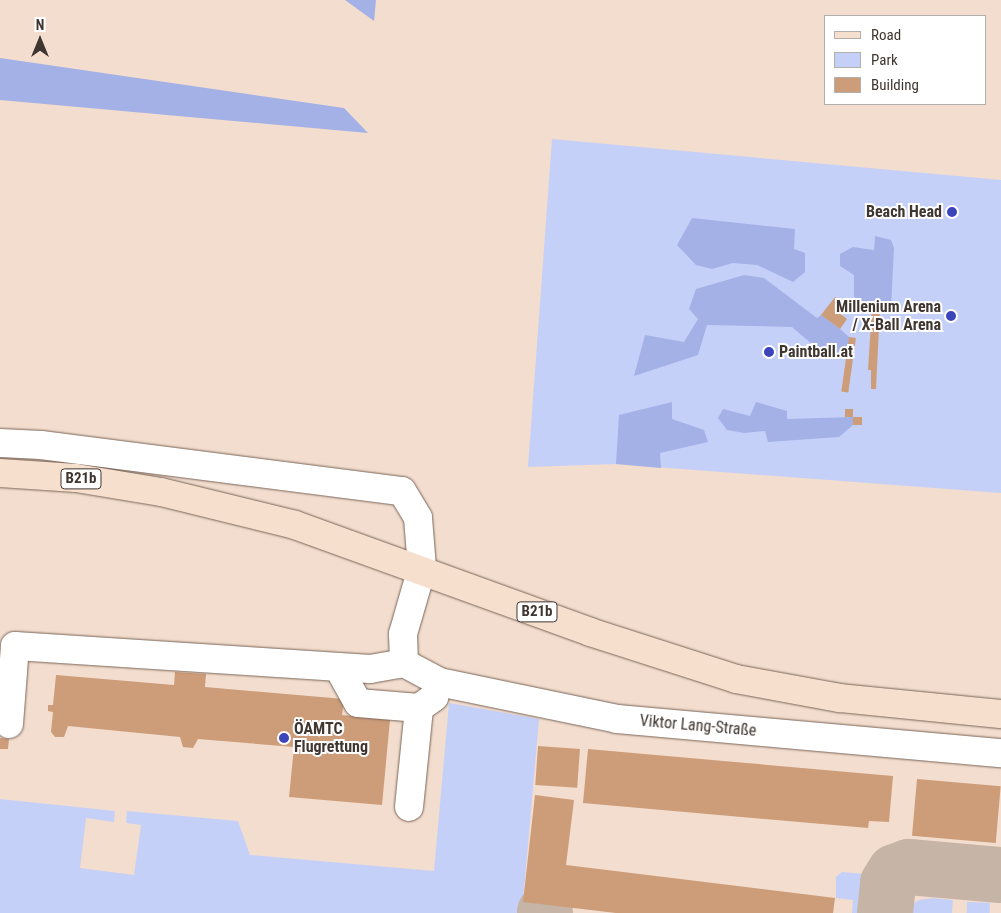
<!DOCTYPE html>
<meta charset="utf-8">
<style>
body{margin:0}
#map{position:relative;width:1001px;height:913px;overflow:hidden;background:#f3ddce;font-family:"Roboto Condensed",sans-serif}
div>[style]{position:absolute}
.green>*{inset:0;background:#c5d0f8;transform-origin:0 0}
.forest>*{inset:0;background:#a4b1e6}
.taxiway>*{height:56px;margin:-28px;padding:0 28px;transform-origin:28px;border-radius:28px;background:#c6b4a7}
.building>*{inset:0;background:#cd9c78;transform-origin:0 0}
.roads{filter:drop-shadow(0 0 1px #796558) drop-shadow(0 0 1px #796558)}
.minor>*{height:28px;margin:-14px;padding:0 14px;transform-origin:14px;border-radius:14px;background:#fff}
.major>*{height:28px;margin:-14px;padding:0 14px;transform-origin:14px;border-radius:14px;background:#f7dfce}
.dots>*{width:14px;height:14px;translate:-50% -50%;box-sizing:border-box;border:2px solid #fff;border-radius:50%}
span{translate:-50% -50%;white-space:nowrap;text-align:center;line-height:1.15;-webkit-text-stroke:4px #fff;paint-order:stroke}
.shield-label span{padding:1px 4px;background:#fff;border:1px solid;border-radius:4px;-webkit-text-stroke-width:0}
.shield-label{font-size:15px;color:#3f3630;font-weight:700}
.poi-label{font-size:16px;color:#3f3630;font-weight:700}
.right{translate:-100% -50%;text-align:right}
.left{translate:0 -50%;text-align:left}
.street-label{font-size:16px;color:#3f3630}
.legend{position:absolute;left:824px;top:15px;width:162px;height:90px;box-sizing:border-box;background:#fff;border:1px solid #b2afac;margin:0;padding:6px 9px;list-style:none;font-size:15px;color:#3f3630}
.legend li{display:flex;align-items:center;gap:10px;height:25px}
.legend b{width:25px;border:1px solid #b2afac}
.north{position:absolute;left:15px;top:15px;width:50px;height:50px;-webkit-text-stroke:4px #fff;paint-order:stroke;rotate:0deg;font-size:14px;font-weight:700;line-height:20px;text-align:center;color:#3f3630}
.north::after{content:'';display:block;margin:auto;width:18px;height:22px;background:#3f3630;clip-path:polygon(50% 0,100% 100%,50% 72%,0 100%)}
</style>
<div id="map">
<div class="green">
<div style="clip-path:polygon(552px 139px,1001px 180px,1001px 493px,616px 464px,528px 467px)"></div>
<div style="clip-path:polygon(449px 703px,539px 719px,523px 902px,529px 913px,0 913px,0 799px,115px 811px,114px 822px,86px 818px,80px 868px,134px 875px,141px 825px,126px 823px,127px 811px,238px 821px,250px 855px,434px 871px)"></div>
<div style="clip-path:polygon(842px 872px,865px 874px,874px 882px,872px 913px,852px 913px,853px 900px,836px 898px,836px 877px)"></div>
<div style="clip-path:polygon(933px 898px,953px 900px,952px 913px,900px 913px,919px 900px)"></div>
<div style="left:967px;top:902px;width:23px;height:11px;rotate:2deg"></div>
</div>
<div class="forest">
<div style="clip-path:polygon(345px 0,376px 0,374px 21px)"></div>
<div style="clip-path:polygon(0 58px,344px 108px,368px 133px,0 100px)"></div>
<div style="clip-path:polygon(692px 218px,795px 229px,794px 249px,805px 253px,805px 272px,793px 282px,757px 265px,733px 263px,712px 269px,696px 265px,677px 245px)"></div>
<div style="clip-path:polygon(875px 236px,891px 240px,894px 248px,891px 309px,872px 306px,854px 297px,854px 275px,840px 266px,840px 254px,853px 247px,874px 250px)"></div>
<div style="clip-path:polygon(744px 275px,764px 278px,817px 318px,821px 315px,840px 329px,849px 337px,848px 356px,820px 351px,792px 327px,707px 325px,698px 355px,634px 376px,645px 335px,684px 342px,698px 319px,689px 309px,696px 289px)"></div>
<div style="clip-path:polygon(672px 402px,672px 419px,704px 430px,708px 442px,660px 453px,661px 468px,616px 464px,619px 415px)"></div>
<div style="clip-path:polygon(756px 402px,787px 411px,787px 419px,853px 417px,853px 425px,839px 437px,768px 442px,765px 431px,744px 433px,727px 430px,718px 418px,723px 409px,750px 416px)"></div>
</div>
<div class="taxiway">
<div style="left:545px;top:913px;width:1px;rotate:-90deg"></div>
<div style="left:885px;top:913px;width:30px;rotate:-84deg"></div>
<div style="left:888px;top:883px;width:13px;rotate:-58deg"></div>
<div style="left:895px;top:872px;width:15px;rotate:-20deg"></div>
<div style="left:909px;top:867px;width:92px;rotate:5deg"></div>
</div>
<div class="building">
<div style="clip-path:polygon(835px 297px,845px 304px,838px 312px,847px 319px,840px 329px,821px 315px)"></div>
<div style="clip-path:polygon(872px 306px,880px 307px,876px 389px,871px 389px,871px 370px,868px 370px)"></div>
<div style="left:849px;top:337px;width:7px;height:55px;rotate:8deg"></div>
<div style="left:845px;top:409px;width:8px;height:8px"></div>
<div style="left:853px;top:417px;width:9px;height:8px"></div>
<div style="clip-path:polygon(175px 672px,206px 674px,205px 687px,344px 699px,342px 715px,390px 720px,382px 805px,289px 797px,294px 747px,198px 739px,193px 748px,183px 747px,180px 737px,68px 726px,64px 737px,55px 737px,51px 732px,53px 712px,48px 711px,48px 705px,53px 705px,56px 675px,174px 685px)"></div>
<div style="clip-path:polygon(0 738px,9px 739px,8px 749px,0 749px)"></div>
<div style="left:538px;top:746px;width:42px;height:39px;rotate:4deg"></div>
<div style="clip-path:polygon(588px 749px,893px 776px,889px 822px,869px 821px,868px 828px,583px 803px)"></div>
<div style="left:917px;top:779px;width:84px;height:57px;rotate:5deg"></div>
<div style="clip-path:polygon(535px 795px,574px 800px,566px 865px,835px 898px,833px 913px,616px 913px,523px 902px)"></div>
</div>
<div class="roads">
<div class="minor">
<div style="left:0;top:443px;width:41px;rotate:2.8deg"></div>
<div style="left:41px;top:445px;width:364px;rotate:7.3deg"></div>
<div style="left:402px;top:491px;width:31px;rotate:59deg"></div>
<div style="left:418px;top:518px;width:50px;rotate:85.4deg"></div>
<div style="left:422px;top:568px;width:69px;rotate:106.1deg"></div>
<div style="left:403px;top:634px;width:29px;rotate:88deg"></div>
<div style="left:404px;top:663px;width:40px;rotate:28deg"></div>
<div style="left:439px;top:682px;width:182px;rotate:11.7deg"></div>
<div style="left:617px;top:719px;width:386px;rotate:5.1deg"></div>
<div style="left:338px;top:667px;width:41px;rotate:60.9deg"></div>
<div style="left:358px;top:703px;width:61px;rotate:4.7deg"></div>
<div style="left:9px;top:724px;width:78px;rotate:-85.6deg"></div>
<div style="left:15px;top:646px;width:356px;rotate:3.7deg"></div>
<div style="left:370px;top:669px;width:35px;rotate:-10deg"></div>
<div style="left:409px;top:807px;width:100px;rotate:-84.2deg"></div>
<div style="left:419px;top:708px;width:19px;rotate:-36deg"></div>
<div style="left:434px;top:697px;width:16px;rotate:-72deg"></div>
</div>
<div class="major">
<div style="left:0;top:473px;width:76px;rotate:3.8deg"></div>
<div style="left:76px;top:478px;width:86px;rotate:9.4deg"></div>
<div style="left:161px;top:492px;width:138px;rotate:13.8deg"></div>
<div style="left:295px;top:525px;width:314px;rotate:19.9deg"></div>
<div style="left:590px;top:632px;width:153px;rotate:17.8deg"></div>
<div style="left:736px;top:679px;width:106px;rotate:10.4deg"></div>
<div style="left:840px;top:698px;width:162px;rotate:5.7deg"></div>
</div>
</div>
<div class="dots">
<div style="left:952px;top:212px;background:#3b44b8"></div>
<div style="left:951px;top:316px;background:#3b44b8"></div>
<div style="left:769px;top:352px;background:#3b44b8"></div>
<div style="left:284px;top:738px;background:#3b44b8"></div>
</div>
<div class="shield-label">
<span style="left:81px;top:479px">B21b</span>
<span style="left:537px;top:612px">B21b</span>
</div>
<div class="poi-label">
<span class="right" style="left:942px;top:212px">Beach Head</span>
<span class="right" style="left:941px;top:316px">Millenium Arena<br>/ X-Ball Arena</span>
<span class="left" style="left:779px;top:352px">Paintball.at</span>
<span class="left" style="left:294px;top:738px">ÖAMTC<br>Flugrettung</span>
</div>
<div class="street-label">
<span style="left:698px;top:726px;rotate:5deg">Viktor Lang-Straße</span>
</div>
<ul class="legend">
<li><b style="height:6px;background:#f7dfce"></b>Road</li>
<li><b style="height:14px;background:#c5d0f8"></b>Park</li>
<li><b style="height:14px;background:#cd9c78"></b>Building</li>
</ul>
<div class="north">N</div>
</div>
